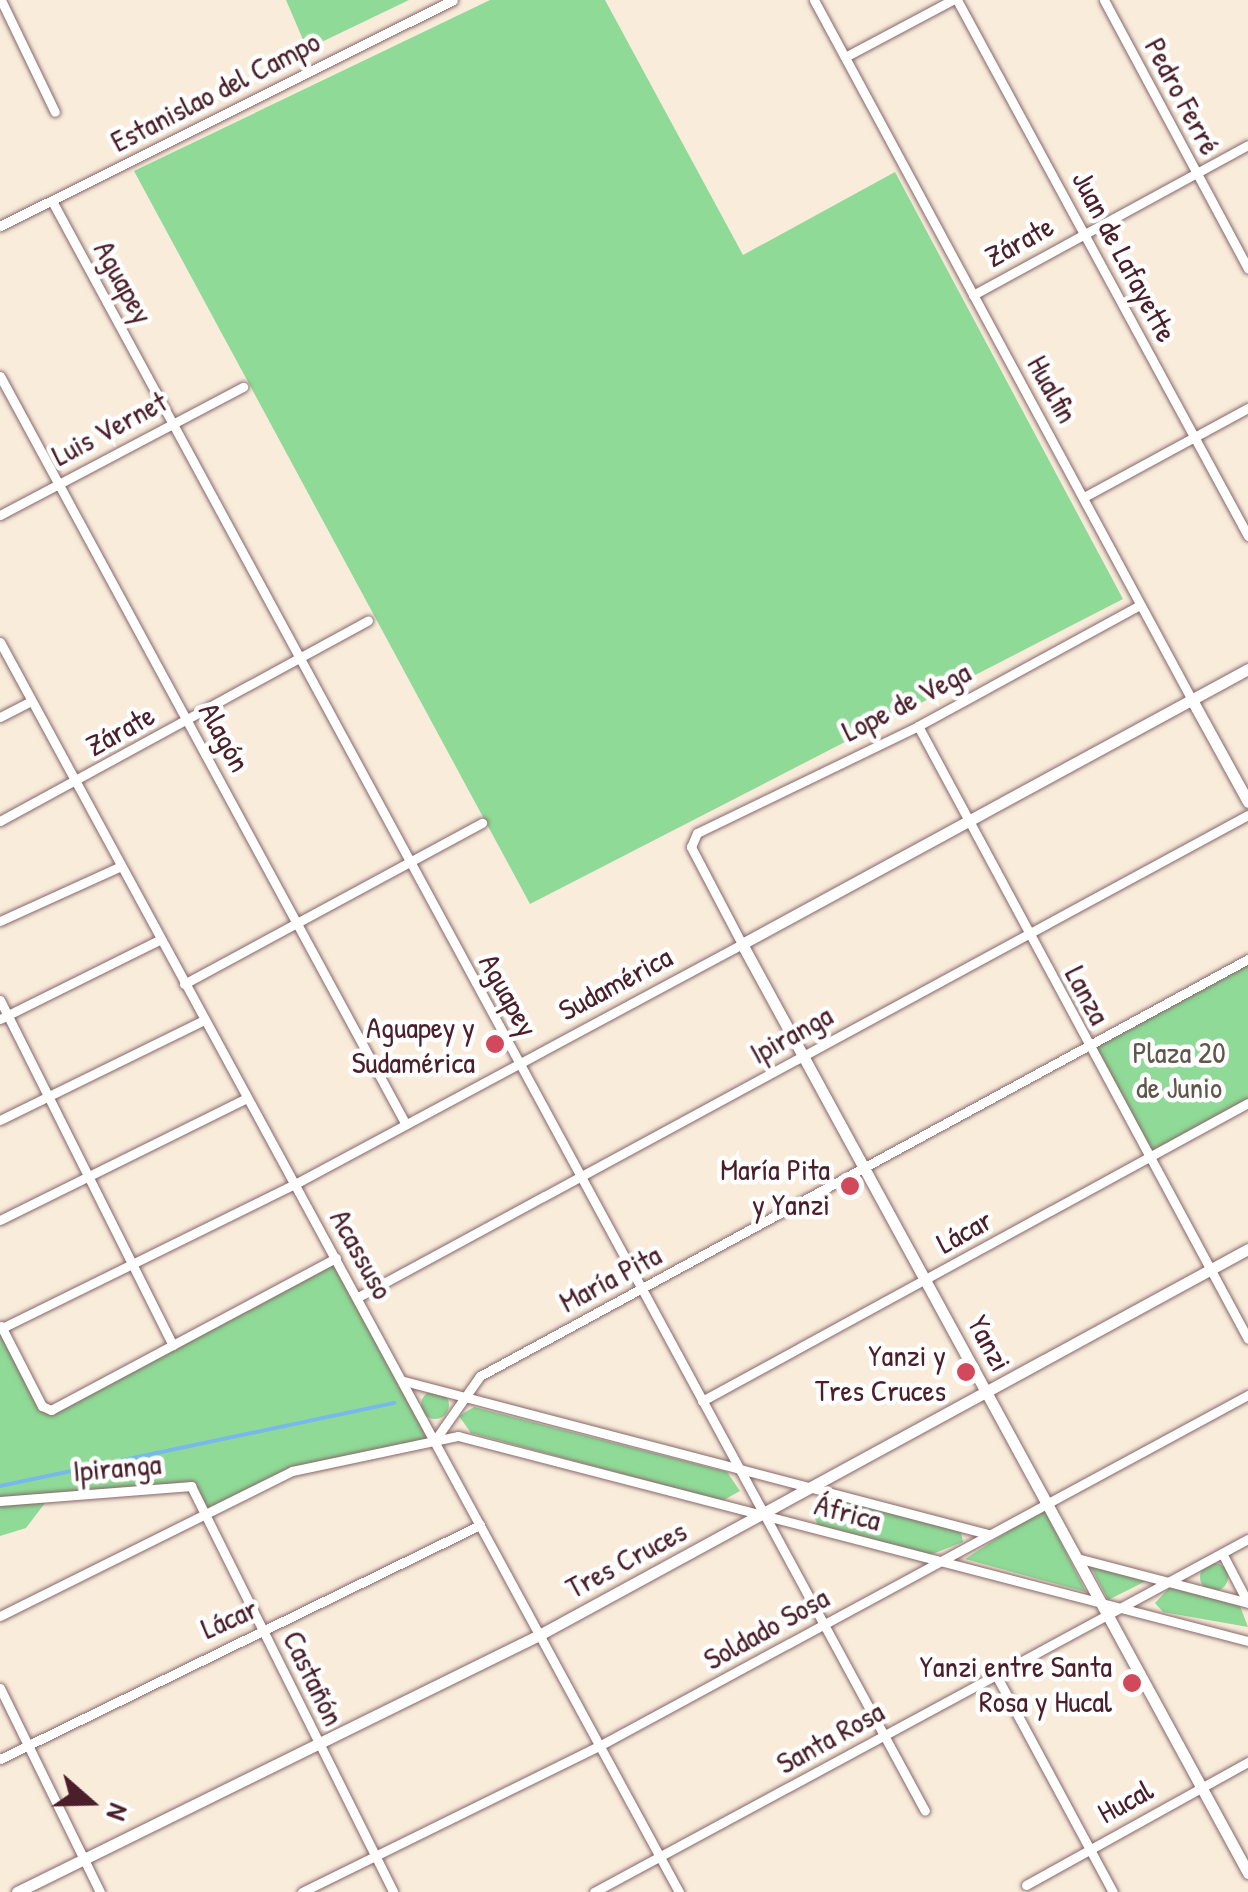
<!DOCTYPE html>
<meta charset="utf-8">
<style>
body{margin:0}
#map{position:relative;width:1248px;height:1892px;overflow:hidden;background:#f9ecdb;font-family:"Patrick Hand",sans-serif}
div>[style]{position:absolute}
.green>*{inset:0;background:#8fda97}
.round{border-radius:50%}
.stream>*{height:4px;margin:-2px;padding:0 2px;transform-origin:2px;border-radius:2px;background:#79b8ec}
.roads{filter:drop-shadow(0 0 2px #876769) drop-shadow(0 0 2px #876769)}
.minor>*{height:9px;margin:-4.5px;padding:0 4.5px;transform-origin:4.5px;border-radius:4.5px;background:#fff}
.tertiary>*{height:11px;margin:-5.5px;padding:0 5.5px;transform-origin:5.5px;border-radius:5.5px;background:#fff}
.dots>*{width:28px;height:28px;translate:-50% -50%;box-sizing:border-box;border:5px solid #fff;border-radius:50%}
span{translate:-50% -50%;white-space:nowrap;text-align:center;line-height:1.15;-webkit-text-stroke:9px #fff;paint-order:stroke}
.street-label{font-size:30px;color:#4a1f2b}
.poi-label{font-size:30px;color:#4a1f2b}
.right{translate:-100% -50%;text-align:right}
.park-label{font-size:30px;color:#5f574b}
.north{position:absolute;left:40px;top:1752px;width:100px;height:100px;-webkit-text-stroke:8px #fff;paint-order:stroke;rotate:110deg;font-size:28px;font-weight:700;line-height:40px;text-align:center;color:#4a1f2b}
.north::after{content:'';display:block;margin:auto;width:35px;height:45px;background:#4a1f2b;clip-path:polygon(50% 0,100% 100%,50% 72%,0 100%)}
</style>
<div id="map">
<div class="green">
<div style="clip-path:polygon(286px 0,409px 0,307px 49px)"></div>
<div style="clip-path:polygon(490px 0,605px 0,743px 255px,895px 172px,1123px 599px,530px 904px,134px 171px)"></div>
<div style="clip-path:polygon(1248px 959px,1248px 1103px,1148px 1158px,1087px 1046px)"></div>
<div style="clip-path:polygon(336px 1258px,435px 1441px,303px 1467px,204px 1516px,190px 1486px,48px 1499px,26px 1528px,0 1536px,0 1329px,46px 1410px)"></div>
<div class="round" style="left:421px;top:1391px;width:28px;height:28px"></div>
<div style="clip-path:polygon(474px 1407px,727px 1472px,740px 1491px,722px 1501px,471px 1433px,459px 1416px)"></div>
<div style="clip-path:polygon(825px 1495px,961px 1532px,963px 1542px,930px 1555px,818px 1525px,810px 1509px)"></div>
<div style="clip-path:polygon(1041px 1510px,1047px 1515px,1086px 1592px,965px 1559px)"></div>
<div class="round" style="left:1200px;top:1563px;width:28px;height:28px"></div>
<div style="clip-path:polygon(1091px 1567px,1145px 1577px,1146px 1581px,1108px 1600px)"></div>
<div style="clip-path:polygon(1170px 1587px,1240px 1606px,1248px 1627px,1163px 1612px,1155px 1603px)"></div>
</div>
<div class="stream">
<div style="left:0;top:1486px;width:403px;rotate:-11.9deg"></div>
</div>
<div class="roads">
<div class="minor">
<div style="left:1px;top:0;width:124px;rotate:64.3deg"></div>
<div style="left:814px;top:0;width:796px;rotate:61.63deg"></div>
<div style="left:957px;top:0;width:610px;rotate:61.5deg"></div>
<div style="left:1104px;top:0;width:305px;rotate:61.8deg"></div>
<div style="left:845px;top:57px;width:121px;rotate:-28deg"></div>
<div style="left:52px;top:201px;width:1831px;rotate:61.53deg"></div>
<div style="left:0;top:226px;width:506px;rotate:-26.51deg"></div>
<div style="left:973px;top:295px;width:313px;rotate:-28.6deg"></div>
<div style="left:0;top:376px;width:850px;rotate:61.53deg"></div>
<div style="left:1084px;top:497px;width:187px;rotate:-28.5deg"></div>
<div style="left:0;top:515px;width:275px;rotate:-27.8deg"></div>
<div style="left:0;top:642px;width:1423px;rotate:61.49deg"></div>
<div style="left:0;top:717px;width:35px;rotate:-27deg"></div>
<div style="left:918px;top:726px;width:696px;rotate:61.7deg"></div>
<div style="left:0;top:821px;width:419px;rotate:-28.6deg"></div>
<div style="left:0;top:921px;width:131px;rotate:-24.4deg"></div>
<div style="left:184px;top:984px;width:339px;rotate:-28.4deg"></div>
<div style="left:0;top:1000px;width:386px;rotate:63.4deg"></div>
<div style="left:0;top:1019px;width:178px;rotate:-26.4deg"></div>
<div style="left:0;top:1120px;width:227px;rotate:-26.1deg"></div>
<div style="left:0;top:1220px;width:275px;rotate:-26.3deg"></div>
<div style="left:358px;top:1297px;width:1012px;rotate:-28.44deg"></div>
<div style="left:1px;top:1326px;width:90px;rotate:62.9deg"></div>
<div style="left:42px;top:1406px;width:10px;rotate:24deg"></div>
<div style="left:51px;top:1410px;width:323px;rotate:-28.1deg"></div>
<div style="left:0;top:1329px;width:329px;rotate:-26.2deg"></div>
<div style="left:295px;top:1184px;width:507px;rotate:-28.23deg"></div>
<div style="left:742px;top:944px;width:110px;rotate:-117.7deg"></div>
<div style="left:691px;top:847px;width:15px;rotate:-67deg"></div>
<div style="left:697px;top:833px;width:246px;rotate:-25.8deg"></div>
<div style="left:918px;top:726px;width:253px;rotate:-28.6deg"></div>
<div style="left:404px;top:1381px;width:604px;rotate:14.68deg"></div>
<div style="left:702px;top:1401px;width:622px;rotate:-28.63deg"></div>
<div style="left:435px;top:1440px;width:78px;rotate:-54.9deg"></div>
<div style="left:480px;top:1376px;width:874px;rotate:-28.5deg"></div>
<div style="left:0;top:1501px;width:192px;rotate:-4.5deg"></div>
<div style="left:191px;top:1486px;width:453px;rotate:63.5deg"></div>
<div style="left:1222px;top:1553px;width:56px;rotate:62.5deg"></div>
<div style="left:1077px;top:1558px;width:177px;rotate:14.7deg"></div>
<div style="left:0;top:1616px;width:326px;rotate:-26.4deg"></div>
<div style="left:292px;top:1471px;width:170px;rotate:-11.9deg"></div>
<div style="left:458px;top:1436px;width:816px;rotate:14.55deg"></div>
<div style="left:996px;top:1675px;width:247px;rotate:61.7deg"></div>
<div style="left:0;top:1688px;width:227px;rotate:63.9deg"></div>
<div style="left:0;top:1759px;width:534px;rotate:-25.99deg"></div>
<div style="left:1026px;top:1885px;width:254px;rotate:-29deg"></div>
<div style="left:302px;top:1892px;width:331px;rotate:-26.2deg"></div>
<div style="left:599px;top:1746px;width:738px;rotate:-28.41deg"></div>
<div style="left:594px;top:1892px;width:743px;rotate:-28.36deg"></div>
</div>
<div class="tertiary">
<div style="left:1248px;top:669px;width:576px;rotate:151.48deg"></div>
<div style="left:742px;top:944px;width:1058px;rotate:61.42deg"></div>
<div style="left:1192px;top:700px;width:116px;rotate:61.2deg"></div>
<div style="left:17px;top:1892px;width:584px;rotate:-26.21deg"></div>
<div style="left:541px;top:1634px;width:805px;rotate:-28.57deg"></div>
</div>
</div>
<div class="dots">
<div style="left:495px;top:1044px;background:#d1495b"></div>
<div style="left:850px;top:1186px;background:#d1495b"></div>
<div style="left:966px;top:1372px;background:#d1495b"></div>
<div style="left:1132px;top:1683px;background:#d1495b"></div>
</div>
<div class="street-label">
<span style="left:215px;top:91px;rotate:-27deg">Estanislao del Campo</span>
<span style="left:1183px;top:96px;rotate:62deg">Pedro Ferré</span>
<span style="left:1019px;top:241px;rotate:-29deg">Zárate</span>
<span style="left:1125px;top:256px;rotate:62deg">Juan de Lafayette</span>
<span style="left:124px;top:282px;rotate:61deg">Aguapey</span>
<span style="left:1053px;top:389px;rotate:61deg">Hualfin</span>
<span style="left:109px;top:428px;rotate:-28deg">Luis Vernet</span>
<span style="left:906px;top:701px;rotate:-27deg">Lope de Vega</span>
<span style="left:120px;top:730px;rotate:-29deg">Zárate</span>
<span style="left:225px;top:737px;rotate:61deg">Alagón</span>
<span style="left:615px;top:983px;rotate:-28deg">Sudamérica</span>
<span style="left:509px;top:995px;rotate:61deg">Aguapey</span>
<span style="left:1088px;top:995px;rotate:62deg">Lanza</span>
<span style="left:791px;top:1034px;rotate:-29deg">Ipiranga</span>
<span style="left:964px;top:1231px;rotate:-29deg">Lácar</span>
<span style="left:362px;top:1254px;rotate:61deg">Acassuso</span>
<span style="left:610px;top:1278px;rotate:-28deg">María Pita</span>
<span style="left:990px;top:1343px;rotate:62deg">Yanzi</span>
<span style="left:117px;top:1467px;rotate:-5deg">Ipiranga</span>
<span style="left:848px;top:1512px;rotate:15deg">África</span>
<span style="left:626px;top:1559px;rotate:-28deg">Tres Cruces</span>
<span style="left:229px;top:1618px;rotate:-24deg">Lácar</span>
<span style="left:766px;top:1628px;rotate:-29deg">Soldado Sosa</span>
<span style="left:314px;top:1678px;rotate:64deg">Castañón</span>
<span style="left:830px;top:1737px;rotate:-29deg">Santa Rosa</span>
<span style="left:1125px;top:1801px;rotate:-29deg">Hucal</span>
</div>
<div class="poi-label">
<span class="right" style="left:475px;top:1044px">Aguapey y<br>Sudamérica</span>
<span class="right" style="left:830px;top:1186px">María Pita<br>y Yanzi</span>
<span class="right" style="left:946px;top:1372px">Yanzi y<br>Tres Cruces</span>
<span class="right" style="left:1112px;top:1683px">Yanzi entre Santa<br>Rosa y Hucal</span>
</div>
<div class="park-label">
<span style="left:1179px;top:1069px">Plaza 20<br>de Junio</span>
</div>
<div class="north">N</div>
</div>
